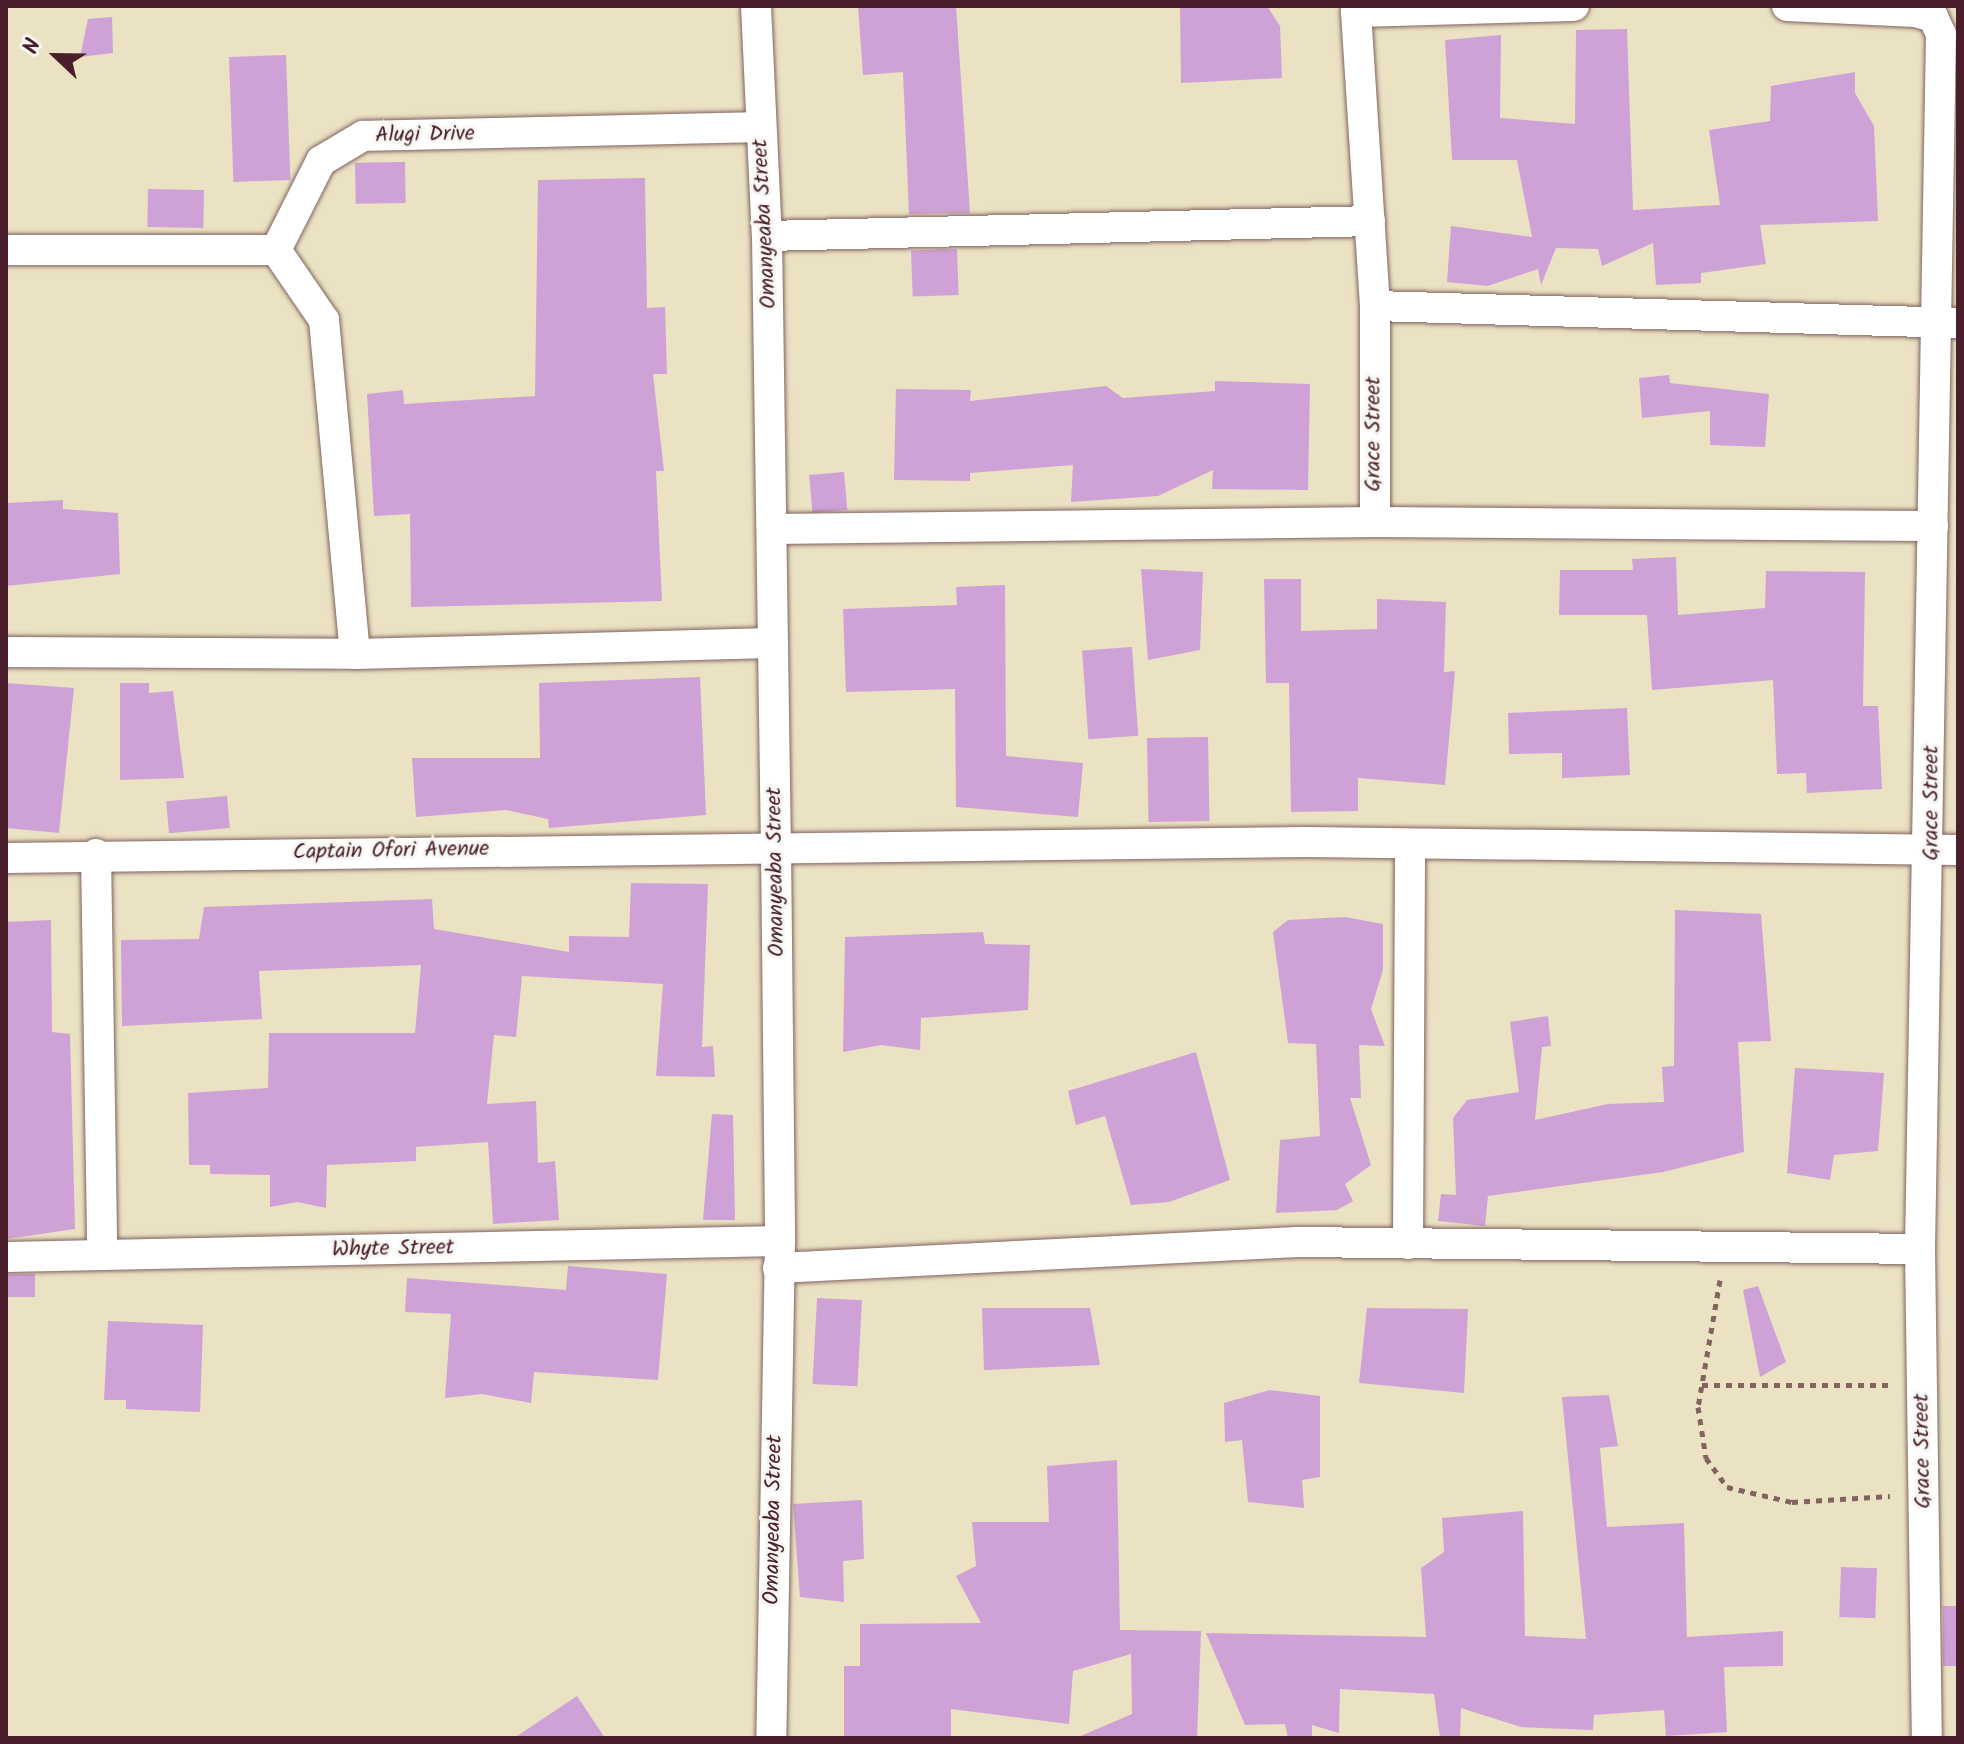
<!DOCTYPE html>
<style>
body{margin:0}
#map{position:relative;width:1964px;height:1744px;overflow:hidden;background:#eae2c3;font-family:Kalam,sans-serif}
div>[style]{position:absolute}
.building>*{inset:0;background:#cfa2d7;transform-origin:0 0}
.path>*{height:5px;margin-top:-2.5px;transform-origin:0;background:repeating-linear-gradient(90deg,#826360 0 6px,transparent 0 12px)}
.roads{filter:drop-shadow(0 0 2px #826360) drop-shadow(0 0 2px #826360)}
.minor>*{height:30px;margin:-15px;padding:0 15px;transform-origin:15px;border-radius:15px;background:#fff}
span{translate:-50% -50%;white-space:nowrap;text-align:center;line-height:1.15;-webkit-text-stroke:6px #f6f6f2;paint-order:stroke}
.street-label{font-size:22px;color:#4a1f2b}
.frame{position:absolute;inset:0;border:8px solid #4a1f2b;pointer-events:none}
.north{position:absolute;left:16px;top:16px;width:80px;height:80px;-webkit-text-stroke:6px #f6f6f2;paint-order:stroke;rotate:292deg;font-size:22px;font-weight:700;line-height:32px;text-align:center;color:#4a1f2b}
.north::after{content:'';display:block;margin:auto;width:28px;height:36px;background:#4a1f2b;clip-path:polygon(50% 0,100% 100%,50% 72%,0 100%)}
</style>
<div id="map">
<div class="building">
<div style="clip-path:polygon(858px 6px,956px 6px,970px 213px,909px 214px,903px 72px,863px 75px)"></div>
<div style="clip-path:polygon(1180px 6px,1267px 6px,1280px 26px,1282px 78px,1181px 83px)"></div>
<div style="clip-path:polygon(112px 17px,113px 53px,80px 57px,88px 19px)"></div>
<div style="clip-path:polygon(1627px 29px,1633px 210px,1720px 205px,1709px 130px,1770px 121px,1771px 86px,1855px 72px,1855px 93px,1874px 126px,1878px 221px,1760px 225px,1766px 264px,1701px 273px,1701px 283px,1656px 285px,1653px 243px,1602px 266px,1598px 249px,1556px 248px,1541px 285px,1538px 269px,1488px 286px,1447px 282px,1451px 226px,1532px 237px,1517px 160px,1452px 160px,1445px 40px,1501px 35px,1500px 118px,1575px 124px,1576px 30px)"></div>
<div style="left:286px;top:55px;width:125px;height:57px;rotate:88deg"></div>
<div style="left:405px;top:162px;width:41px;height:50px;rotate:89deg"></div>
<div style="clip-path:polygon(645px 178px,647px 308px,665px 307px,667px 374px,653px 374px,664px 471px,656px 471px,662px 601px,411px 607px,410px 514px,374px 516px,367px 394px,403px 390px,404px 404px,535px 396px,538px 180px)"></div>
<div style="left:148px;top:189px;width:56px;height:38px;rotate:1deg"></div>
<div style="left:957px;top:249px;width:46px;height:46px;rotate:88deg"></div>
<div style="clip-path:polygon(1669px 375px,1670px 383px,1769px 394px,1765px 447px,1710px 445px,1710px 411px,1642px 418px,1639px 378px)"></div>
<div style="clip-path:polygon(1215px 381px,1310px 384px,1308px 490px,1212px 489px,1213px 470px,1158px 496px,1071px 502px,1073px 465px,970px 473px,970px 481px,894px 480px,896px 389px,971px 390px,970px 401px,1106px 386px,1123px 398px,1215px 391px)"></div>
<div style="left:844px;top:472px;width:38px;height:35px;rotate:85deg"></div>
<div style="clip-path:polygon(63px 500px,63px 509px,118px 513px,120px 574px,6px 586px,6px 503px)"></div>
<div style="clip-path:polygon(1676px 557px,1678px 615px,1765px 608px,1766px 571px,1865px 572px,1863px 706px,1878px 706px,1882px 789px,1807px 793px,1806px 773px,1777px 774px,1773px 680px,1652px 690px,1647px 615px,1559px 615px,1560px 570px,1633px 570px,1632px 559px)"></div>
<div style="clip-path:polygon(1141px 569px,1203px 572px,1200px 650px,1148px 660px)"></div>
<div style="clip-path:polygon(1264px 579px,1301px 579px,1301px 631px,1377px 629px,1377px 599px,1446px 602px,1444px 672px,1455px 671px,1445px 785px,1358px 778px,1358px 811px,1291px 812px,1289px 683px,1266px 683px)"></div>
<div style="clip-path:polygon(1005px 585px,1006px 756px,1083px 763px,1078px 817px,956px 807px,955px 689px,846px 692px,843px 609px,957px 605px,956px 587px)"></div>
<div style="left:1132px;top:647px;width:89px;height:50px;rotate:86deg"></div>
<div style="clip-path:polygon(700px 677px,706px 815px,549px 828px,548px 819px,506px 810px,416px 817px,412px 758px,540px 758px,539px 683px)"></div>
<div style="clip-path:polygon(6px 683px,74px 688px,59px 833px,6px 828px)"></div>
<div style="clip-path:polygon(120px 683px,149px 683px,149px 693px,173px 691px,184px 778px,120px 780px)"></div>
<div style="clip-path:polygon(1627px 708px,1630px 775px,1562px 778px,1562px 753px,1509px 754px,1508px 713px)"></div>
<div style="left:1208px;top:737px;width:84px;height:61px;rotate:89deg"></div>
<div style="left:227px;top:796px;width:32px;height:61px;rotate:85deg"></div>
<div style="clip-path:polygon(631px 883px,708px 884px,702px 1047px,713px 1046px,715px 1077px,656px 1076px,663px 984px,522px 976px,516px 1037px,494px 1035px,487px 1104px,536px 1101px,538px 1163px,555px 1161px,559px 1220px,493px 1224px,488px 1142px,416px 1147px,416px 1161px,327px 1165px,326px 1208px,297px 1202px,270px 1207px,270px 1175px,210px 1174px,210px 1165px,189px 1165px,188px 1093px,268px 1088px,269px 1033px,415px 1033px,421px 965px,259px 971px,262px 1019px,122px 1026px,121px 940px,199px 939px,204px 907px,432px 899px,434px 929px,569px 952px,569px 936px,629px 937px)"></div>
<div style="clip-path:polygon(1675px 910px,1761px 914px,1771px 1041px,1738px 1042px,1744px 1152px,1663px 1172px,1488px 1196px,1485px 1226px,1438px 1221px,1441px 1194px,1456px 1195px,1453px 1118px,1467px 1100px,1519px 1092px,1510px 1022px,1548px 1016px,1551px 1046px,1542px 1047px,1535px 1120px,1608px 1104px,1664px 1102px,1662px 1067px,1674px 1066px)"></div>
<div style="clip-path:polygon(1345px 917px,1383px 924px,1383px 970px,1371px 1009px,1385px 1046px,1359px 1045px,1361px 1098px,1350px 1098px,1371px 1165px,1345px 1184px,1353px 1201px,1337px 1210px,1276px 1213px,1280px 1140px,1320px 1136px,1316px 1044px,1288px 1043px,1273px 932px,1288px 920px)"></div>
<div style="clip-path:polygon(51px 920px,52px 1032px,70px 1034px,75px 1229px,6px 1239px,6px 922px)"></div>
<div style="clip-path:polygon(983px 932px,985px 944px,1030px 945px,1028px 1010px,921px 1018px,920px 1050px,881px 1045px,843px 1052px,845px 937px)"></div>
<div style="clip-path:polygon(1196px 1052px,1230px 1180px,1169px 1202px,1131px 1205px,1105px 1116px,1076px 1125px,1068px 1091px)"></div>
<div style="clip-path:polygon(1795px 1068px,1884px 1073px,1878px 1151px,1834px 1155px,1830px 1180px,1787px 1173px)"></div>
<div style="clip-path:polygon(712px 1114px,733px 1115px,735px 1220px,703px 1220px)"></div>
<div style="clip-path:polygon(568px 1266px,667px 1274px,658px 1380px,534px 1372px,531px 1403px,482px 1394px,445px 1398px,451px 1314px,405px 1312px,407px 1278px,566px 1290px)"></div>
<div style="left:35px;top:1274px;width:23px;height:29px;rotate:90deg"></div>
<div style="clip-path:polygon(1758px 1286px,1786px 1362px,1760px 1377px,1743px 1290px)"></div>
<div style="left:817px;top:1298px;width:45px;height:86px;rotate:3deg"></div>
<div style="clip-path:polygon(982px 1308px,1090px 1308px,1100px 1365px,984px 1370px)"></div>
<div style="clip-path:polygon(1367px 1308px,1468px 1309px,1464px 1393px,1359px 1383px)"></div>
<div style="clip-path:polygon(108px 1321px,203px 1325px,200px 1412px,126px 1409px,126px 1400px,104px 1400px)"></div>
<div style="clip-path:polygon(1270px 1390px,1320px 1396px,1320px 1477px,1302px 1480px,1304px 1508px,1248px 1502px,1242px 1440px,1225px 1442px,1224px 1403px)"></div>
<div style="clip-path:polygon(1609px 1395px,1618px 1446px,1600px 1448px,1607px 1527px,1684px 1523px,1687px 1637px,1783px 1631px,1783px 1666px,1724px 1667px,1727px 1732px,1666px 1736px,1664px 1710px,1594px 1715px,1593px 1730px,1521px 1727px,1461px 1708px,1460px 1738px,1440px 1738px,1434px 1694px,1340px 1689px,1339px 1733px,1312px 1725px,1312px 1738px,1288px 1738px,1285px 1724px,1245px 1725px,1206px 1633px,1426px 1637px,1421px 1568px,1444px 1552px,1442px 1518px,1523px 1511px,1525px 1636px,1586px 1639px,1562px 1397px)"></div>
<div style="clip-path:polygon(1117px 1460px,1120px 1630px,1201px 1631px,1197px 1738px,1076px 1738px,1132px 1714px,1131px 1654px,1073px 1671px,1069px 1724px,951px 1709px,951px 1738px,844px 1738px,844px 1666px,860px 1666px,860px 1624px,981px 1623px,956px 1576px,976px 1566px,972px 1522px,1049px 1522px,1047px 1466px)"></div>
<div style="clip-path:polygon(862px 1500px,864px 1559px,843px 1561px,844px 1602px,800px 1597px,793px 1504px)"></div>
<div style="left:1841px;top:1567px;width:36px;height:50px;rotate:2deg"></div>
<div style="left:1958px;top:1606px;width:60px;height:15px;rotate:90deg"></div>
<div style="clip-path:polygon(577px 1696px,605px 1738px,514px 1738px)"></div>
</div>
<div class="path">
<div style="left:1720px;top:1280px;width:129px;rotate:99.8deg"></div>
<div style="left:1698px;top:1407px;width:52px;rotate:81.1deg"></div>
<div style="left:1706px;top:1458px;width:36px;rotate:54deg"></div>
<div style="left:1727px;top:1487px;width:67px;rotate:13deg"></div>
<div style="left:1792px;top:1502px;width:98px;rotate:-3.5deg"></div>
<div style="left:1702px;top:1385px;width:187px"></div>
</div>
<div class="roads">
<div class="minor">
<div style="left:756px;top:6px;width:230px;rotate:87.3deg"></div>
<div style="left:767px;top:236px;width:611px;rotate:89.16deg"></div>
<div style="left:776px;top:847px;width:394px;rotate:89.4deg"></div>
<div style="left:780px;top:1241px;width:497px;rotate:91deg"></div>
<div style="left:1787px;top:6px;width:129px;rotate:2.7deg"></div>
<div style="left:1916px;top:12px;width:18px;rotate:16deg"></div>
<div style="left:1933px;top:17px;width:19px;rotate:65deg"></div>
<div style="left:1941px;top:34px;width:1215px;rotate:90.99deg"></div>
<div style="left:1920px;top:1249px;width:489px;rotate:89.2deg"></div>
<div style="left:767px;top:236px;width:603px;rotate:-1.42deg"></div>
<div style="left:6px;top:250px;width:270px"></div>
<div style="left:276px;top:250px;width:100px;rotate:-63.2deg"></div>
<div style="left:321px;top:161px;width:49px;rotate:-30.8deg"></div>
<div style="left:363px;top:136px;width:397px;rotate:-1.3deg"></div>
<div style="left:276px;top:250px;width:85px;rotate:55.6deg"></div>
<div style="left:324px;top:320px;width:335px;rotate:84.7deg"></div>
<div style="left:1375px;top:306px;width:583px;rotate:1.67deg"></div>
<div style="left:1375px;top:522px;width:558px;rotate:0.41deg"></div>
<div style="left:773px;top:529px;width:602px;rotate:-0.67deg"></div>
<div style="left:1375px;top:522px;width:216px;rotate:-90deg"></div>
<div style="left:1375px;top:306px;width:295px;rotate:-93.7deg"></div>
<div style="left:1356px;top:12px;width:218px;rotate:-1.6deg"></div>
<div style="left:6px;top:652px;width:349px;rotate:0.3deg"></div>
<div style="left:355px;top:654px;width:416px;rotate:-1.5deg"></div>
<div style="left:96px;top:854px;width:401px;rotate:89.1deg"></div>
<div style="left:6px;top:858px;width:1300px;rotate:-0.71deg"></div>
<div style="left:1306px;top:842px;width:652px;rotate:0.7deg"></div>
<div style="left:1408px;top:1244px;width:398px;rotate:-89.7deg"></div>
<div style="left:6px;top:1257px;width:774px;rotate:-1.18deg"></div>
<div style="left:778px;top:1268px;width:520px;rotate:-2.87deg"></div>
<div style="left:1297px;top:1242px;width:623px;rotate:0.64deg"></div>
</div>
</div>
<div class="street-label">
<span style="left:425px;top:135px;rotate:-1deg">Alugi Drive</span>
<span style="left:765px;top:224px;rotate:-93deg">Omanyeaba Street</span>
<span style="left:1374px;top:434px;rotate:-90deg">Grace Street</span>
<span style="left:1932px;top:803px;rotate:-90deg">Grace Street</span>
<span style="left:391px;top:851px;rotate:-1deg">Captain Ofori Avenue</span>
<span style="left:776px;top:872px;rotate:-91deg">Omanyeaba Street</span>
<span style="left:393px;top:1249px;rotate:-1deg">Whyte Street</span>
<span style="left:1923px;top:1451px;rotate:-91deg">Grace Street</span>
<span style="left:774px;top:1520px;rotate:-89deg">Omanyeaba Street</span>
</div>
<div class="frame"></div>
<div class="north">N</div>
</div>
